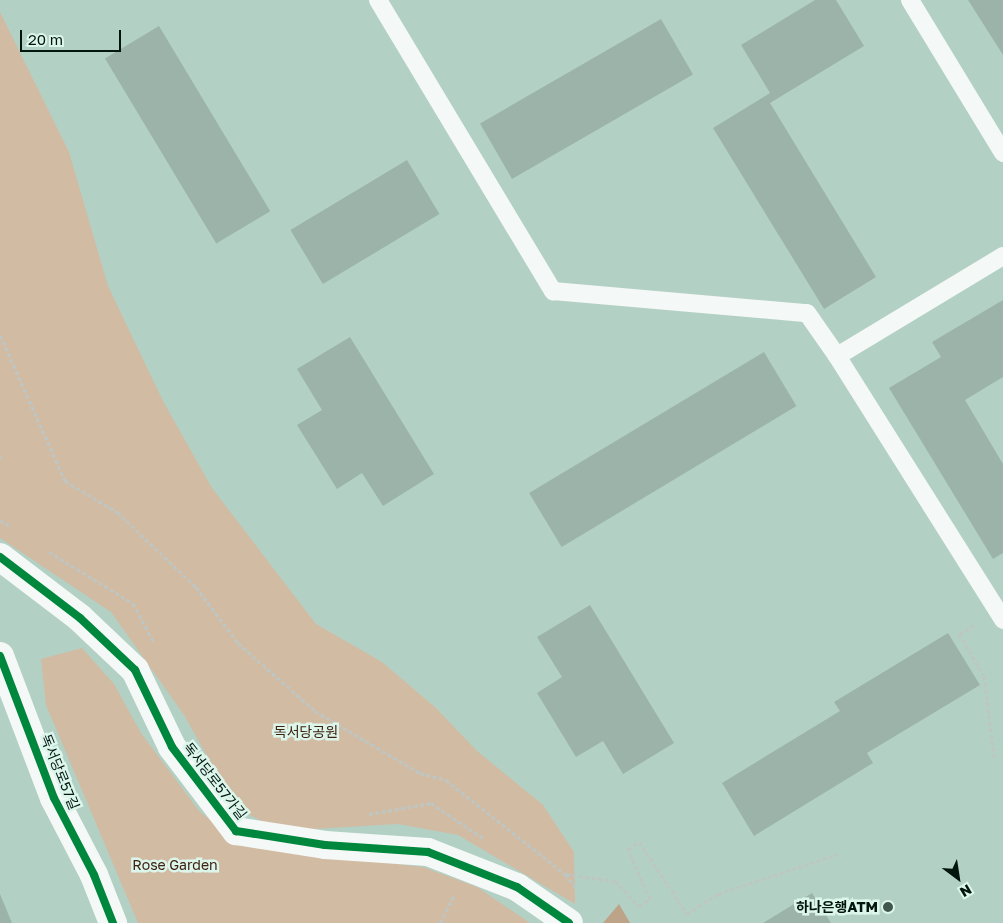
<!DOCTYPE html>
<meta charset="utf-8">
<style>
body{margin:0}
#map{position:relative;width:1003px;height:923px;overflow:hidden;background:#b3d0c5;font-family:"Golos Text","Noto Sans KR",sans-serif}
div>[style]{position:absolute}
.green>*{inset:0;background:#d1bba3}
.forest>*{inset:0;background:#bda387}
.building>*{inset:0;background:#9cb3aa;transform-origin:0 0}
.path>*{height:3px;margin-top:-1.5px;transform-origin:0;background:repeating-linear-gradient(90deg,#bec6c3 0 4px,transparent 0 6.5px)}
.lane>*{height:18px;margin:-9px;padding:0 9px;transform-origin:9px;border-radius:9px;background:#f4f8f6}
.street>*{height:28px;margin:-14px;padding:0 14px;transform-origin:14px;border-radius:14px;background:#f4f8f6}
.cycleway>*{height:8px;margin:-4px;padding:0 4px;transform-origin:4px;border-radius:4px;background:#00873e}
.dots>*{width:14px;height:14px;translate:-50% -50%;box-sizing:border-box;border:2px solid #dcf6ec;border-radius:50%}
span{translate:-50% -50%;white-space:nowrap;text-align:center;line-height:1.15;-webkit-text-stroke:5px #dcf6ec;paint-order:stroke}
.park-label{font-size:14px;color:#3f210f}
.street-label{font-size:14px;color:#02160f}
.poi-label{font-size:14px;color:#02160f;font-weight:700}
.right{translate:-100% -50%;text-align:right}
.north{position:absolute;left:933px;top:853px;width:50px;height:50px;-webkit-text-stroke:4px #dcf6ec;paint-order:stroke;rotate:149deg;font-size:14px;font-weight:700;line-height:20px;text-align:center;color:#02160f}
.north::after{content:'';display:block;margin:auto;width:18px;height:22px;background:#02160f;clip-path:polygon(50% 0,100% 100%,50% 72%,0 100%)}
.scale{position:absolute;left:20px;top:30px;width:101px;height:22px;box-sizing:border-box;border:2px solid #02160f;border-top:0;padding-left:6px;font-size:15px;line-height:18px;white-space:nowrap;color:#02160f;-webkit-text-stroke:4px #dcf6ec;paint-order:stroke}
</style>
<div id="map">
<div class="green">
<div style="clip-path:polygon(0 12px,69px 152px,108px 286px,163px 401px,212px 488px,316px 624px,382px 662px,436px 708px,477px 751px,543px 805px,574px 852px,575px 904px,458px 835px,398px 824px,279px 831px,236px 807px,184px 715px,111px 612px,0 538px)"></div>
<div style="clip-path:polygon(82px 648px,114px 684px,141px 733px,200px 812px,246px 847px,423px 867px,477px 887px,530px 923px,138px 923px,46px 705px,41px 659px)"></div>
</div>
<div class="forest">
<div style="clip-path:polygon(619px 904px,630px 923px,603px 923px)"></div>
</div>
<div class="building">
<div style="clip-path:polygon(815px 0,836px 0,864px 46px,770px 103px,876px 277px,824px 309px,713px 128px,770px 93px,741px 45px)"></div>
<div style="clip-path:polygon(968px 0,1003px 0,1003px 55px)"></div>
<div style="left:661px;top:19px;width:64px;height:209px;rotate:60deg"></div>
<div style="left:159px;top:26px;width:216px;height:63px;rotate:59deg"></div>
<div style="left:407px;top:160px;width:63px;height:136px;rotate:59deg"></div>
<div style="clip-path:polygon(1003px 300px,1003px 377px,965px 400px,1003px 464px,1003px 553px,993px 559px,889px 388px,941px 357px,932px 342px)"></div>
<div style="clip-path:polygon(350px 337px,434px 474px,383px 506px,362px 473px,337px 489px,297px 425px,322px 410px,297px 369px)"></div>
<div style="left:764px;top:352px;width:63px;height:274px;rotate:59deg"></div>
<div style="clip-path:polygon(590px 605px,674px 743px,623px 774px,603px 741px,576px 757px,537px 693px,562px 677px,537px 637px)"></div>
<div style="clip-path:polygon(948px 633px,980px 685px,867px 753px,873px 763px,754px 836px,722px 783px,840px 711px,834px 702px)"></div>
<div style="clip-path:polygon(812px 893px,831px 923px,763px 923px)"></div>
<div style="clip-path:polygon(0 894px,12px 923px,0 923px)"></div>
</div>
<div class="path">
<div style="left:0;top:335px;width:160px;rotate:66deg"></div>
<div style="left:65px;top:481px;width:61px;rotate:30.8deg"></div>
<div style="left:117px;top:512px;width:109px;rotate:43.5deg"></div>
<div style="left:196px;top:587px;width:70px;rotate:53.1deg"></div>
<div style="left:238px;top:643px;width:103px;rotate:41.4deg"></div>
<div style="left:315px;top:711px;width:122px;rotate:30.6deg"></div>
<div style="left:420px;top:773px;width:27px;rotate:15deg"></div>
<div style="left:446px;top:780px;width:152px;rotate:38.3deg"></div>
<div style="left:565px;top:874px;width:16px;rotate:52deg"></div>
<div style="left:0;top:456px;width:6px;rotate:90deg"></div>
<div style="left:0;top:520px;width:12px;rotate:31deg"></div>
<div style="left:49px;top:552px;width:98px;rotate:31.3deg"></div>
<div style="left:133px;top:603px;width:45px;rotate:62.3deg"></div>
<div style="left:974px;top:625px;width:17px;rotate:149deg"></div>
<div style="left:959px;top:634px;width:49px;rotate:59.2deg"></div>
<div style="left:984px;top:676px;width:81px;rotate:82.9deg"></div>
<div style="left:369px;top:814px;width:63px;rotate:-10.1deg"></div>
<div style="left:431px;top:803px;width:63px;rotate:33.9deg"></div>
<div style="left:566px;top:874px;width:49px;rotate:8.1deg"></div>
<div style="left:615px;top:881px;width:35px;rotate:46deg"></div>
<div style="left:639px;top:906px;width:13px;rotate:-32deg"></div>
<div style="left:650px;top:899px;width:55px;rotate:-113.7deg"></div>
<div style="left:628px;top:849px;width:13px;rotate:-32deg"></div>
<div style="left:639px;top:842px;width:87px;rotate:56.3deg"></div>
<div style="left:687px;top:914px;width:37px;rotate:-33deg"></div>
<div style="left:718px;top:894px;width:126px;rotate:-18.4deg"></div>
<div style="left:440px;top:923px;width:31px;rotate:-63deg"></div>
</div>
<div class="lane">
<div style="left:378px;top:0;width:340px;rotate:59deg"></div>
<div style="left:553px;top:291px;width:255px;rotate:5deg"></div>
<div style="left:807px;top:313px;width:52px;rotate:55.1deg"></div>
<div style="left:910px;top:0;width:179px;rotate:58.7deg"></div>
<div style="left:1003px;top:256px;width:194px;rotate:148.9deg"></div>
<div style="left:837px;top:356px;width:312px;rotate:57.8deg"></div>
</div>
<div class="street">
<div style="left:0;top:557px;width:101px;rotate:37.3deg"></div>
<div style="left:80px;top:618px;width:76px;rotate:43.4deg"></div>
<div style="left:135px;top:670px;width:85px;rotate:64.3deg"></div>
<div style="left:172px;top:747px;width:106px;rotate:52.7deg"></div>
<div style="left:236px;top:831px;width:90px;rotate:8.9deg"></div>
<div style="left:325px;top:845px;width:103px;rotate:3.9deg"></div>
<div style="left:428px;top:852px;width:96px;rotate:21.5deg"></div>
<div style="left:517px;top:887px;width:63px;rotate:34.7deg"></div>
<div style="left:0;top:656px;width:152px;rotate:69.2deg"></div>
<div style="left:54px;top:798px;width:87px;rotate:62.5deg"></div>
<div style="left:94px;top:875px;width:52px;rotate:68.4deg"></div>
</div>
<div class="cycleway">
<div style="left:0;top:557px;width:101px;rotate:37.3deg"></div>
<div style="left:80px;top:618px;width:76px;rotate:43.4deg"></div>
<div style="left:135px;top:670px;width:85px;rotate:64.3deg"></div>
<div style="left:172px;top:747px;width:106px;rotate:52.7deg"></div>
<div style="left:236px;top:831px;width:90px;rotate:8.9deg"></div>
<div style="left:325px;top:845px;width:103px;rotate:3.9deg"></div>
<div style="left:428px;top:852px;width:96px;rotate:21.5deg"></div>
<div style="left:517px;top:887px;width:63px;rotate:34.7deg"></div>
<div style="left:0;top:656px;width:152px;rotate:69.2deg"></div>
<div style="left:54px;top:798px;width:87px;rotate:62.5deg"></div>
<div style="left:94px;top:875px;width:52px;rotate:68.4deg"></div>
</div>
<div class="dots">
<div style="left:888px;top:907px;background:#40574f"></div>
</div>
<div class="park-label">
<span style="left:306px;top:732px">독서당공원</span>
<span style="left:175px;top:865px">Rose Garden</span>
</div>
<div class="street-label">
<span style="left:60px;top:772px;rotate:68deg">독서당로57길</span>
<span style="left:215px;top:781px;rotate:52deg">독서당로57가길</span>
</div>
<div class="poi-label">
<span class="right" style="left:878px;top:907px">하나은행ATM</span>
</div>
<div class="north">N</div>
<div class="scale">20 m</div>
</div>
